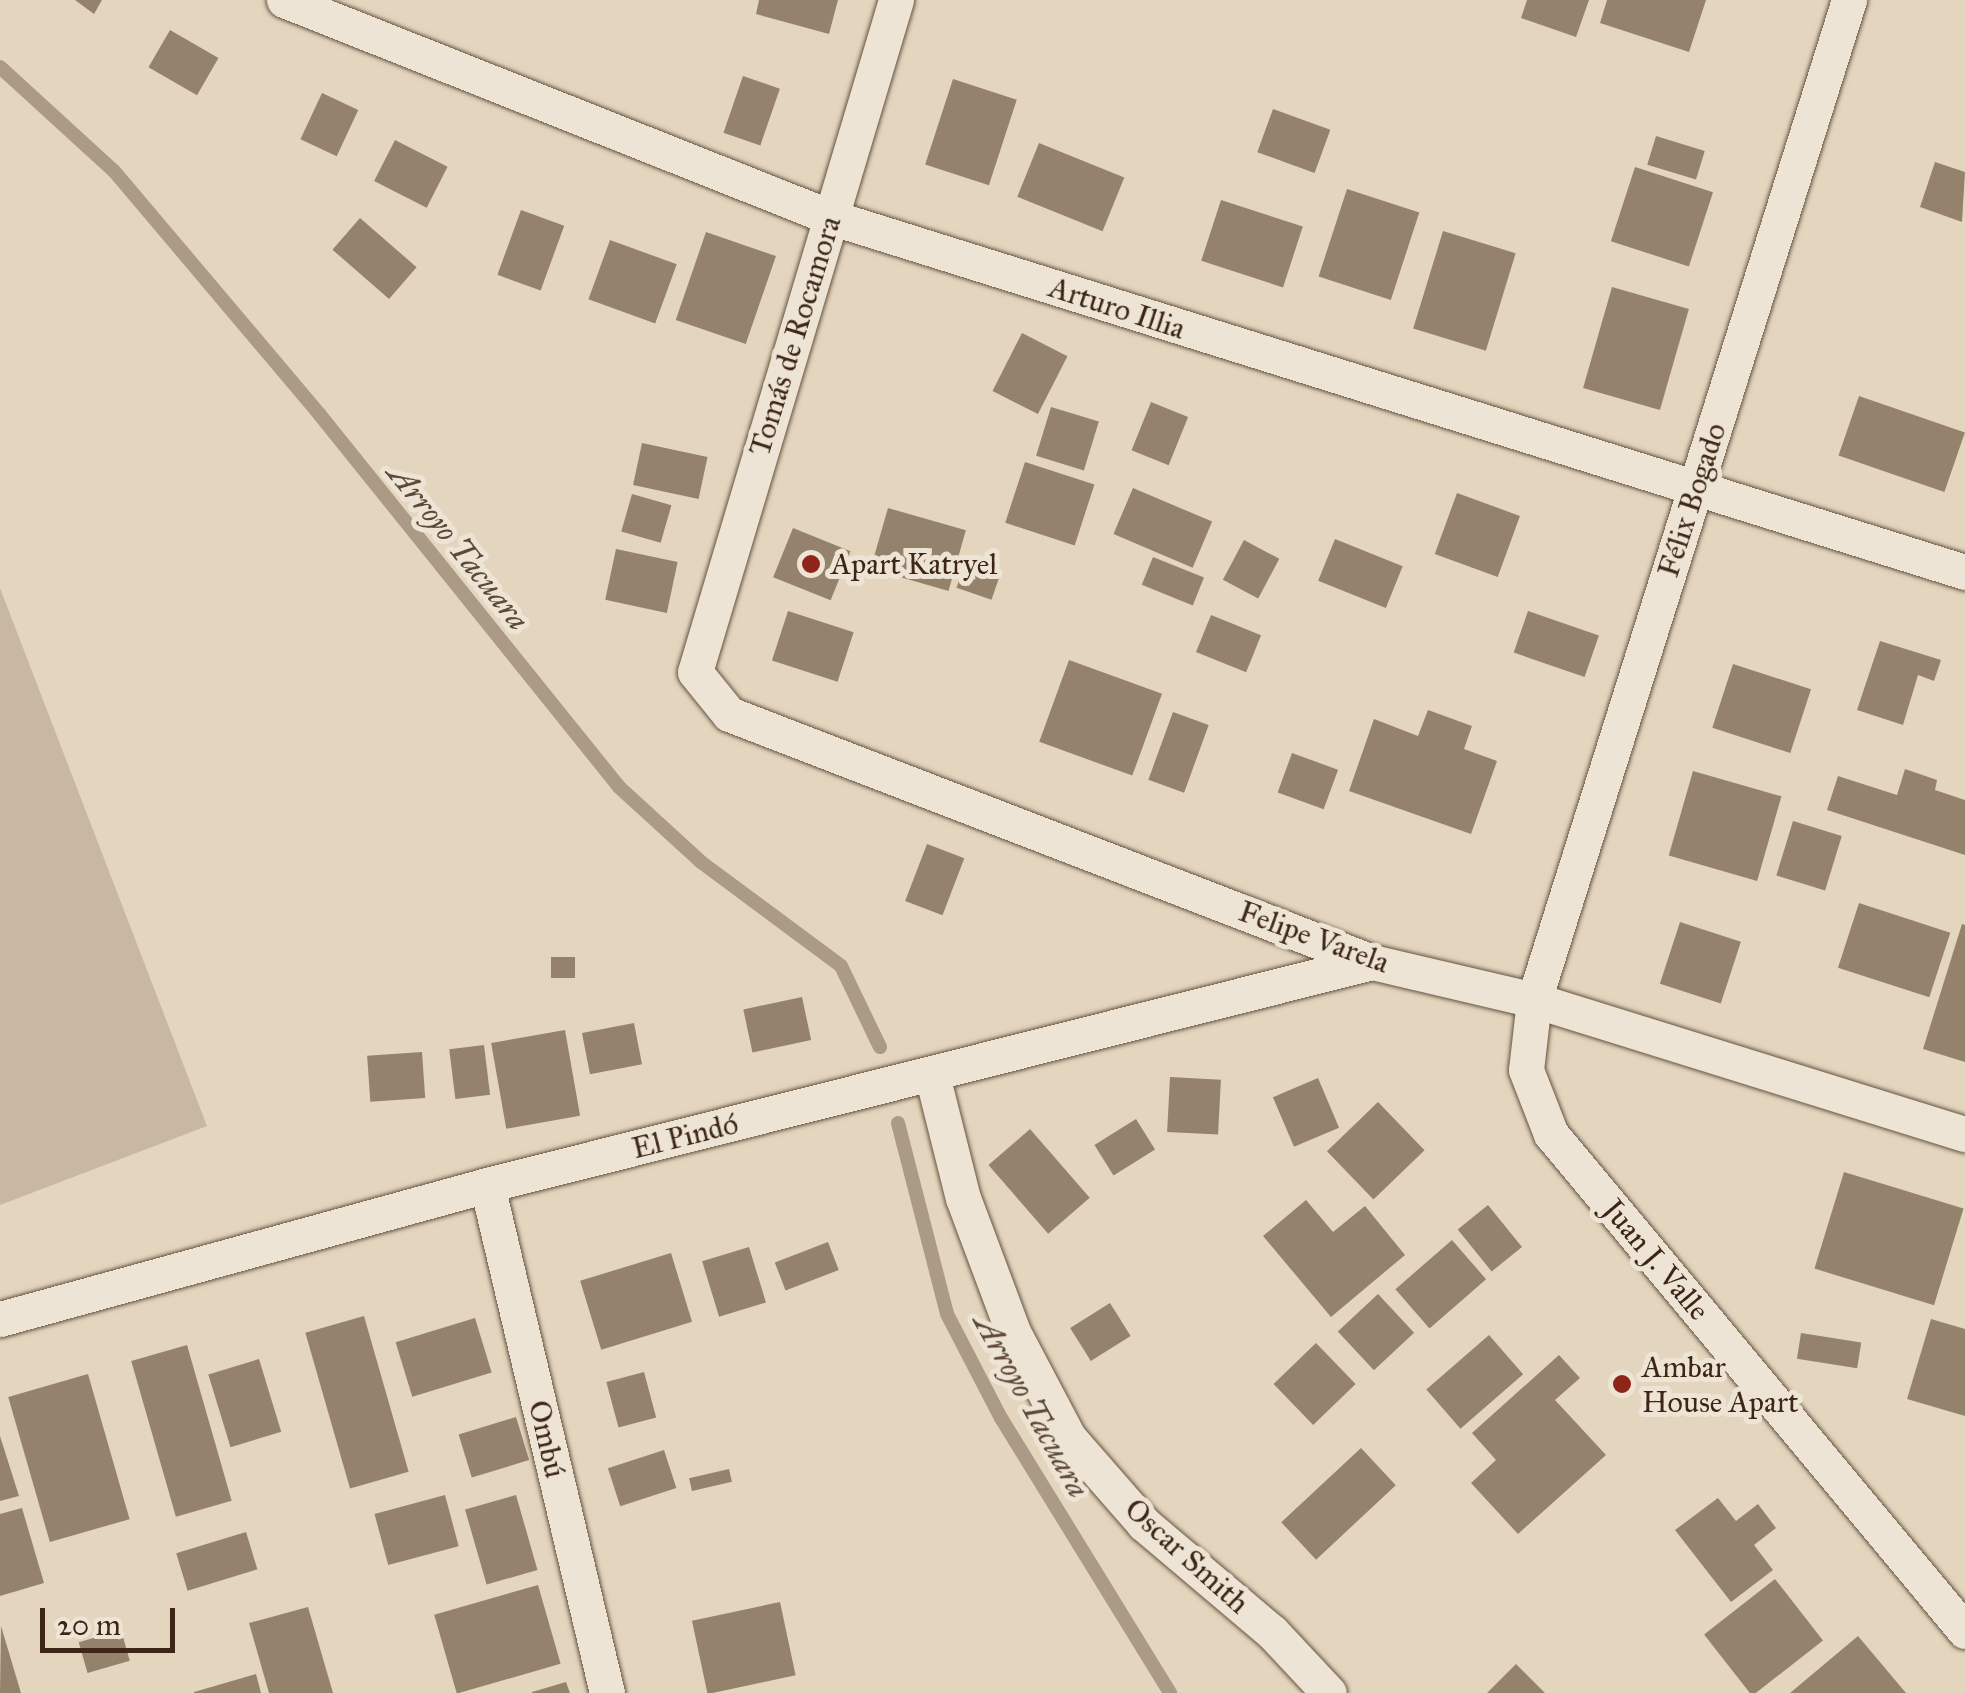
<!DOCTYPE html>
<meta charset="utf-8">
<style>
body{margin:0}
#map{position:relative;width:1965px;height:1693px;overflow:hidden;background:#e4d6be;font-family:"IM FELL Great Primer",serif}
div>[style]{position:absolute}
.green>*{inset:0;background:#c8b8a1}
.stream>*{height:14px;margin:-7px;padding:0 7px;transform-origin:7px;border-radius:7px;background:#ab9a85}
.building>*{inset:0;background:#94826d;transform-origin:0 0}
.roads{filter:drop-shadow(0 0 2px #67523f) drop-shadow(0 0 2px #67523f)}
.minor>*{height:35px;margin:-17.5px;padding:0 17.5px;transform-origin:17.5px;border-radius:17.5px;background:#ede4d5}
.dots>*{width:28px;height:28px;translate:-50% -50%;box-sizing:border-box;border:5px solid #ede4d5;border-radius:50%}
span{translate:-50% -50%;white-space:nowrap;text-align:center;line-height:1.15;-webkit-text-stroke:10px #ede4d5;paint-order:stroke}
.street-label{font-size:30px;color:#3d2615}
.poi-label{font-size:30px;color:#3d2615}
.left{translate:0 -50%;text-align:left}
.water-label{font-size:32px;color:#5e4937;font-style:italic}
.scale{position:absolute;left:40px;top:1608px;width:135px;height:45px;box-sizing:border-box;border:5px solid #3d2615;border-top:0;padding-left:12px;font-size:30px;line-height:35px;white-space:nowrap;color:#3d2615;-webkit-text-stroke:8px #ede4d5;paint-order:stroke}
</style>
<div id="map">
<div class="green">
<div style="clip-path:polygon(0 588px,207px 1126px,0 1205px)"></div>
</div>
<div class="stream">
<div style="left:0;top:67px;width:154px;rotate:42.4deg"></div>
<div style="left:114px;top:171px;width:319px;rotate:49.8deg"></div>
<div style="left:320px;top:415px;width:477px;rotate:51.2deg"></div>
<div style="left:619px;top:787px;width:111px;rotate:42.4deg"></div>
<div style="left:701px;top:862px;width:174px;rotate:36.6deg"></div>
<div style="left:841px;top:966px;width:90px;rotate:64.3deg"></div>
<div style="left:898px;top:1123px;width:197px;rotate:75.6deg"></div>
<div style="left:947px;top:1314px;width:117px;rotate:62.6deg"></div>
<div style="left:1001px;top:1418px;width:323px;rotate:58.4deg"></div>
</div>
<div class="building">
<div style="clip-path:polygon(75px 0,102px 0,94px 14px)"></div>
<div style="clip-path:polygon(759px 0,838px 0,829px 34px,756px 14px)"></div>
<div style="clip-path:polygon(1527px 0,1589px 0,1576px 37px,1521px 18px)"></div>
<div style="clip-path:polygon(1607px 0,1706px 0,1689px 52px,1600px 23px)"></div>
<div style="left:170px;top:30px;width:56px;height:43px;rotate:30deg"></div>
<div style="left:743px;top:76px;width:39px;height:60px;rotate:19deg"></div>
<div style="left:953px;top:79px;width:67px;height:90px;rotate:18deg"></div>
<div style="left:322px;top:93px;width:40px;height:51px;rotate:25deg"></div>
<div style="left:1273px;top:109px;width:61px;height:46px;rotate:20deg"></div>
<div style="left:1656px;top:136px;width:51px;height:30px;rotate:17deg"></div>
<div style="left:395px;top:140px;width:59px;height:46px;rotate:27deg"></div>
<div style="left:1039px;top:143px;width:92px;height:58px;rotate:22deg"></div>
<div style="clip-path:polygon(1935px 162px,1965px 172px,1962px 222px,1920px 207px)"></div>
<div style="left:1635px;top:167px;width:82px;height:78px;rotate:18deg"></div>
<div style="left:1347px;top:189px;width:76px;height:92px;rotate:18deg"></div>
<div style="left:1221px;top:200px;width:86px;height:64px;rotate:18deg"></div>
<div style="left:521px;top:210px;width:46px;height:69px;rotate:20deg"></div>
<div style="left:360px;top:218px;width:75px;height:42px;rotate:41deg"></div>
<div style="left:1443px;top:231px;width:76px;height:102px;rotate:17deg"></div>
<div style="left:706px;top:232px;width:74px;height:93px;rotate:19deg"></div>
<div style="left:610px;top:240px;width:71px;height:63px;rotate:20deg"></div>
<div style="left:1612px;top:287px;width:80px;height:105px;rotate:16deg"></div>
<div style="left:1022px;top:333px;width:51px;height:65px;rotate:27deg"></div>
<div style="left:1859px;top:396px;width:112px;height:63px;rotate:19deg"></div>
<div style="left:1151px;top:402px;width:40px;height:52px;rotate:22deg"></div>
<div style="left:1051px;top:407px;width:50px;height:51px;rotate:17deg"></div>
<div style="left:642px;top:443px;width:67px;height:43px;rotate:12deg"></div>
<div style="left:1025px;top:462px;width:73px;height:64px;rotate:18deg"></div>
<div style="left:1133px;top:488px;width:86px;height:50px;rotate:23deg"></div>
<div style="left:1457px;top:493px;width:67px;height:65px;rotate:20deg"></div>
<div style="left:632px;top:494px;width:41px;height:39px;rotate:16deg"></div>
<div style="left:888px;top:508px;width:81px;height:63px;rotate:16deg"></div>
<div style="left:793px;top:528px;width:62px;height:53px;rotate:22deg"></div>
<div style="left:1335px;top:539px;width:73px;height:45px;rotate:22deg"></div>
<div style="left:1244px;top:540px;width:40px;height:45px;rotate:28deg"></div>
<div style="left:616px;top:549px;width:63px;height:52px;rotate:12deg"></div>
<div style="left:1153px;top:557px;width:55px;height:30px;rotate:22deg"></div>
<div style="left:964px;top:566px;width:37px;height:23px;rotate:19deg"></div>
<div style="left:788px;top:611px;width:69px;height:52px;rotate:18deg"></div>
<div style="left:1528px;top:611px;width:75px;height:44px;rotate:19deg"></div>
<div style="left:1211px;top:615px;width:54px;height:40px;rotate:22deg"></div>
<div style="clip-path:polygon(1880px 641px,1941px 660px,1934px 681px,1918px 675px,1903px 725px,1857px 710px)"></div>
<div style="left:1069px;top:660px;width:99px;height:87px;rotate:20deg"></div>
<div style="left:1733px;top:664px;width:82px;height:67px;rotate:18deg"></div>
<div style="clip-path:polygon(1428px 710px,1472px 726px,1464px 749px,1497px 761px,1471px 834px,1349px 791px,1374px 719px,1418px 736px)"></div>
<div style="left:1173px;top:712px;width:38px;height:72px;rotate:20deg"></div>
<div style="left:1292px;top:753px;width:49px;height:42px;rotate:20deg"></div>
<div style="clip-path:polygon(1905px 769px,1937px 780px,1935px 790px,1965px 800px,1965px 855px,1827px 810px,1838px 776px,1897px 795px)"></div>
<div style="left:1693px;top:771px;width:92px;height:88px;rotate:16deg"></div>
<div style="left:1793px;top:821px;width:51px;height:57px;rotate:17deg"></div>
<div style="left:927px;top:844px;width:40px;height:61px;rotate:21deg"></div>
<div style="left:1859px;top:903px;width:96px;height:68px;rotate:18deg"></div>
<div style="left:1680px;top:922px;width:64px;height:65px;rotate:18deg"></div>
<div style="clip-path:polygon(1962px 924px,1965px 925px,1965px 1062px,1923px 1049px)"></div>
<div style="left:551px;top:957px;width:24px;height:21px"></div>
<div style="left:802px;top:997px;width:44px;height:60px;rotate:78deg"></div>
<div style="left:634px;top:1023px;width:42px;height:53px;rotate:79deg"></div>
<div style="left:565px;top:1030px;width:87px;height:75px;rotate:80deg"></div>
<div style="left:484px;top:1045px;width:50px;height:35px;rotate:83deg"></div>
<div style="left:422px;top:1052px;width:46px;height:55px;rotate:86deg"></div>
<div style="left:1170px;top:1077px;width:51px;height:55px;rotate:3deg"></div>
<div style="left:1318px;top:1078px;width:54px;height:49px;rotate:67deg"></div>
<div style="left:1378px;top:1102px;width:67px;height:71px;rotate:46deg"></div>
<div style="left:1136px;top:1119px;width:36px;height:49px;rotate:58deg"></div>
<div style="left:1030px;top:1129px;width:91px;height:55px;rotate:49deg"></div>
<div style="left:1844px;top:1172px;width:125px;height:101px;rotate:17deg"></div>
<div style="clip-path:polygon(1306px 1200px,1333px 1232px,1365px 1206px,1405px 1255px,1331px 1317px,1263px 1236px)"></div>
<div style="left:1488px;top:1205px;width:54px;height:39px;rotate:51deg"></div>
<div style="left:1452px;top:1240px;width:52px;height:75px;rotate:49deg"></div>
<div style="left:828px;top:1242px;width:30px;height:57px;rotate:69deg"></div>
<div style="left:749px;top:1247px;width:58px;height:49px;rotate:73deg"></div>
<div style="left:671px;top:1253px;width:72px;height:95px;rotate:73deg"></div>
<div style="left:1378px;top:1294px;width:53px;height:55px;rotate:47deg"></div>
<div style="left:1110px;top:1303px;width:39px;height:47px;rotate:58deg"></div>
<div style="left:364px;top:1316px;width:162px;height:61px;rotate:74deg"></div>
<div style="left:475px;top:1318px;width:57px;height:83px;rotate:73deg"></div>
<div style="clip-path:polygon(1931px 1319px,1965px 1329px,1965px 1416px,1907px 1399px)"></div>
<div style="left:1801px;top:1333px;width:61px;height:26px;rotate:9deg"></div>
<div style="left:1489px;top:1335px;width:52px;height:83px;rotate:49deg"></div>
<div style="left:1316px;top:1343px;width:57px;height:59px;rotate:46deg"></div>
<div style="left:187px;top:1345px;width:162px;height:58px;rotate:74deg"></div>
<div style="clip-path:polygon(1559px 1355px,1580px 1378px,1555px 1400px,1606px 1455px,1518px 1534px,1471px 1483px,1496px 1460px,1472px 1433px)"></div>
<div style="left:259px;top:1359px;width:76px;height:53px;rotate:73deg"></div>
<div style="left:644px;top:1372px;width:47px;height:39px;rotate:75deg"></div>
<div style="left:88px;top:1374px;width:151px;height:83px;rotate:74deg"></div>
<div style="left:516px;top:1417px;width:45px;height:60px;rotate:73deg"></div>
<div style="clip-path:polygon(0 1436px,19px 1496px,0 1501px)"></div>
<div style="left:1361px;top:1448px;width:51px;height:109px;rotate:47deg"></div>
<div style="left:664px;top:1450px;width:40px;height:59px;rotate:72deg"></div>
<div style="left:729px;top:1469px;width:13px;height:41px;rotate:77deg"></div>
<div style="left:445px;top:1495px;width:53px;height:73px;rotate:75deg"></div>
<div style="left:516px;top:1495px;width:78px;height:53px;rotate:74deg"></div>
<div style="clip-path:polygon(1718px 1498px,1736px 1521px,1758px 1504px,1776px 1528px,1754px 1545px,1773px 1570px,1731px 1602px,1675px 1530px)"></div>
<div style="clip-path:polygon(22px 1508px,44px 1583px,0 1596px,0 1514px)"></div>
<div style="left:246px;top:1532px;width:39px;height:73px;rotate:73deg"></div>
<div style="left:1775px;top:1579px;width:78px;height:90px;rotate:52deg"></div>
<div style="left:538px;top:1585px;width:82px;height:108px;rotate:74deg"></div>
<div style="left:780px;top:1602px;width:75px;height:90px;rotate:78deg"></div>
<div style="clip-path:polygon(308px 1607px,333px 1693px,269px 1693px,249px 1623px)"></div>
<div style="clip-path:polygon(1px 1626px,21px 1693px,0 1693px)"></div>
<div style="left:121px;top:1630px;width:32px;height:44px;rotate:74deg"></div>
<div style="clip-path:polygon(1858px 1636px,1906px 1693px,1790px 1693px)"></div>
<div style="clip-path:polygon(1516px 1664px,1545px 1693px,1487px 1693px)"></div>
<div style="clip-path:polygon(256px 1674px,261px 1693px,194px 1693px,194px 1692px)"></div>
<div style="clip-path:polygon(566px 1682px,570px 1693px,532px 1693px,532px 1692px)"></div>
</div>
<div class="roads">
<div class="minor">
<div style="left:284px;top:0;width:588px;rotate:21.67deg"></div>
<div style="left:830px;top:217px;width:1189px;rotate:17.37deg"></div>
<div style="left:896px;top:0;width:701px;rotate:106.65deg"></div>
<div style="left:695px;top:672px;width:54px;rotate:51deg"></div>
<div style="left:729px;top:714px;width:689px;rotate:21.09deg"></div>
<div style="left:1372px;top:962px;width:166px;rotate:13.2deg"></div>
<div style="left:1534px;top:1000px;width:451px;rotate:17.3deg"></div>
<div style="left:1849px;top:0;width:1048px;rotate:107.48deg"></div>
<div style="left:1534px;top:1000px;width:70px;rotate:96.5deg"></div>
<div style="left:1526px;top:1070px;width:69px;rotate:68.7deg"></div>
<div style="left:1551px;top:1134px;width:647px;rotate:50.21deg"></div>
<div style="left:932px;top:1075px;width:127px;rotate:75.9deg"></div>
<div style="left:963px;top:1198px;width:143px;rotate:69.5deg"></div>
<div style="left:1013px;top:1332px;width:120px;rotate:62.2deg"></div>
<div style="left:1069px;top:1438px;width:114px;rotate:48.9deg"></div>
<div style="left:1144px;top:1524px;width:167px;rotate:40.2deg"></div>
<div style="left:1272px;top:1632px;width:83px;rotate:46.9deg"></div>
<div style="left:487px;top:1185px;width:522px;rotate:76.71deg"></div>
<div style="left:0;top:1319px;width:505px;rotate:-15.38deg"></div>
<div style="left:487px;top:1185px;width:913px;rotate:-14.14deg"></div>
</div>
</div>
<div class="dots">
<div style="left:811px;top:564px;background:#8f2418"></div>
<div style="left:1622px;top:1384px;background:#8f2418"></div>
</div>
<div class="street-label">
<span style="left:1117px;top:308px;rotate:18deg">Arturo Illia</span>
<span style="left:795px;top:336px;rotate:-73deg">Tomás de Rocamora</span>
<span style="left:1692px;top:500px;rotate:-72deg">Félix Bogado</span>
<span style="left:1314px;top:937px;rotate:20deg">Felipe Varela</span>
<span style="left:685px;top:1136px;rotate:-14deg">El Pindó</span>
<span style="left:1656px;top:1260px;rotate:50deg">Juan J. Valle</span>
<span style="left:547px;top:1439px;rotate:77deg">Ombú</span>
<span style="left:1187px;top:1556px;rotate:42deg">Oscar Smith</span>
</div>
<div class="poi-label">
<span class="left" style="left:831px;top:564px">Apart Katryel</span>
<span class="left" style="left:1642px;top:1384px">Ambar<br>House Apart</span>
</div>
<div class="water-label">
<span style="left:458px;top:547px;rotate:51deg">Arroyo Tacuara</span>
<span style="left:1031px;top:1406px;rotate:61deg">Arroyo Tacuara</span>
</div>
<div class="scale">20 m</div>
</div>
